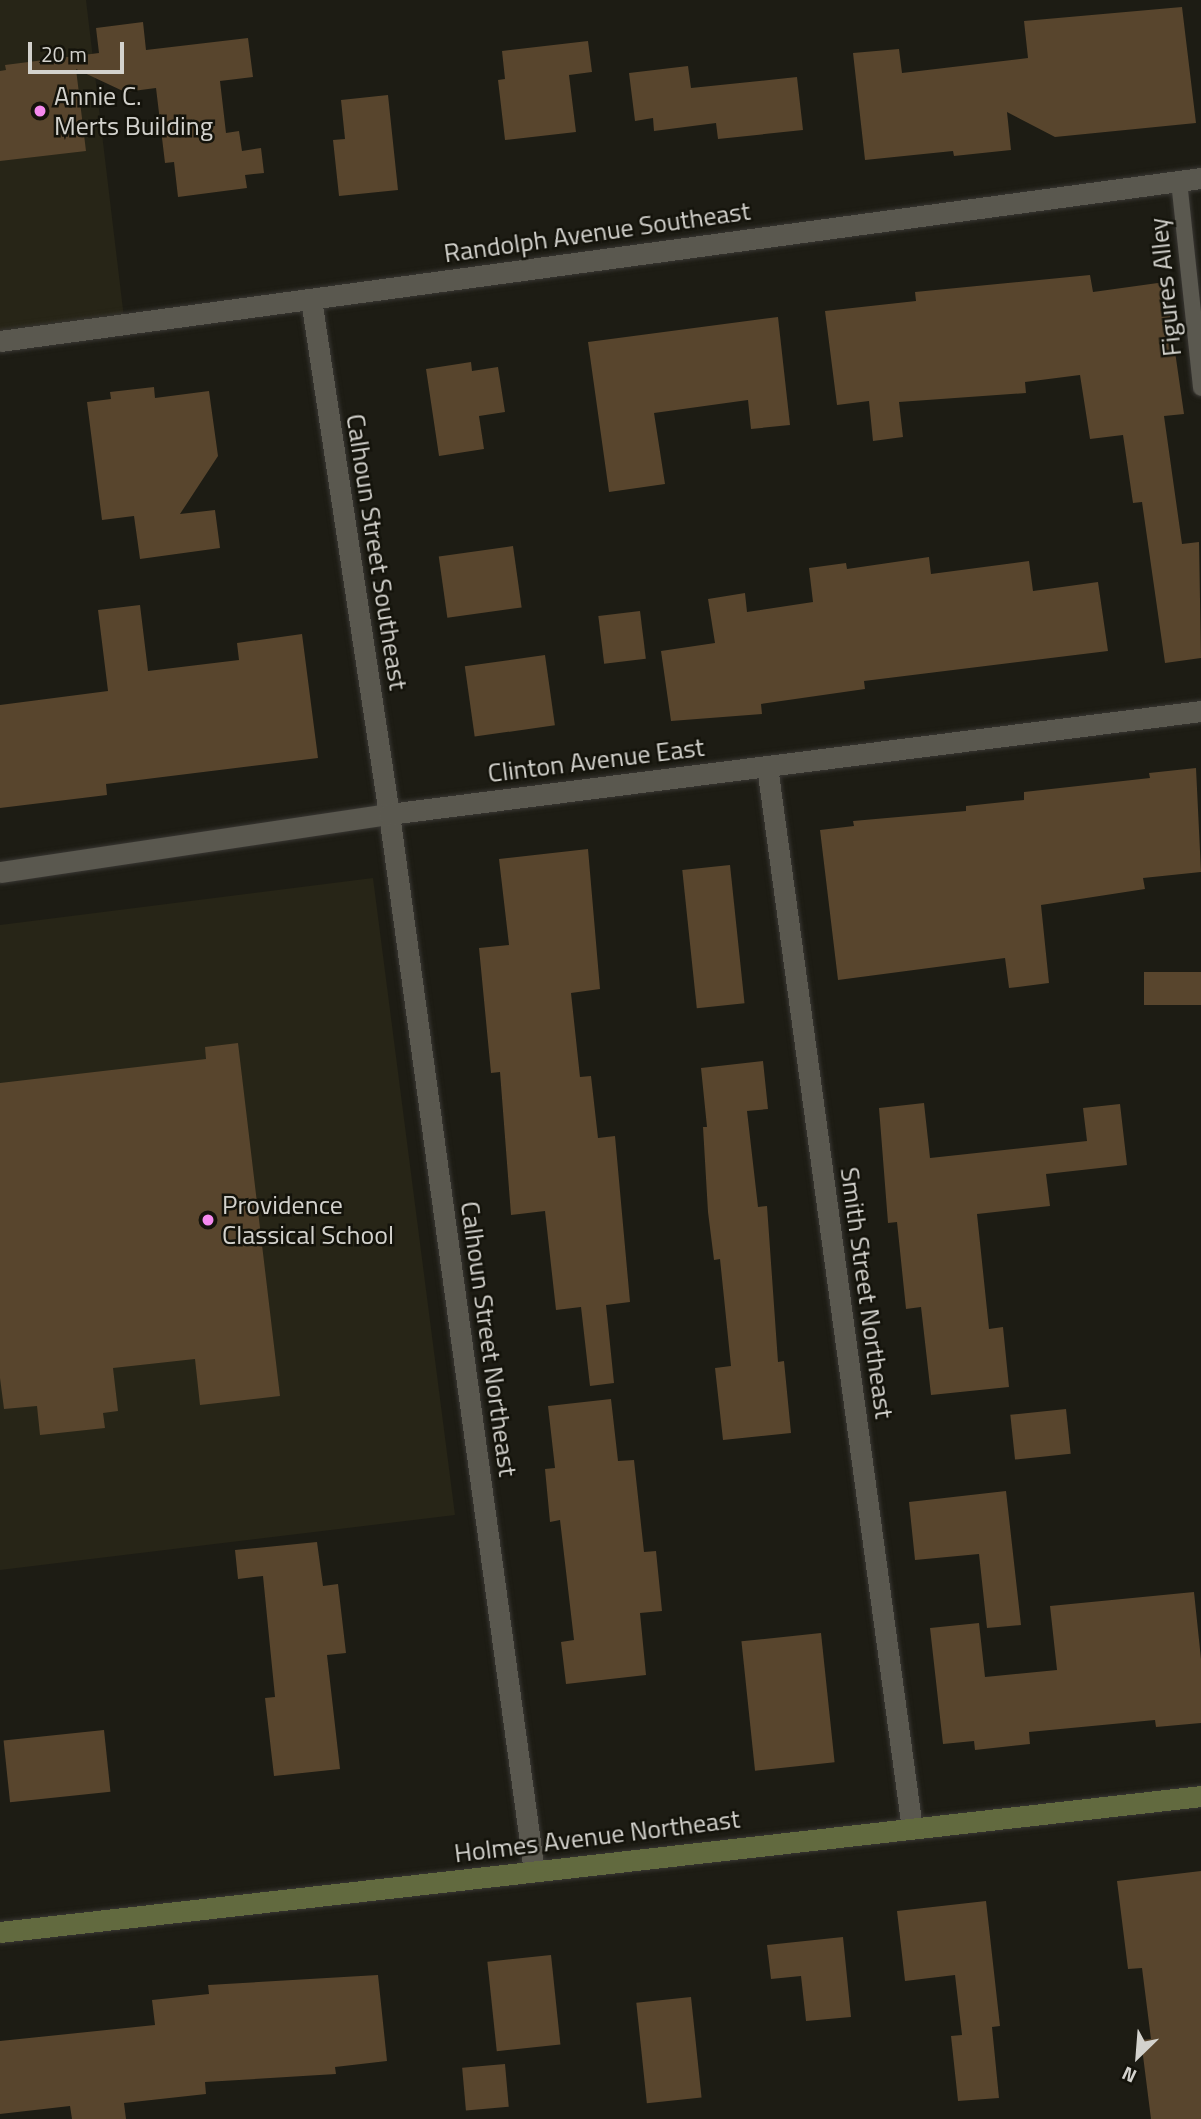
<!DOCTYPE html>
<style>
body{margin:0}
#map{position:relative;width:1201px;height:2119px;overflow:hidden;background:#1d1c14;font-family:"Titillium Web",sans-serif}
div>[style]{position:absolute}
.built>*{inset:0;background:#272517}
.building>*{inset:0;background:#58452d;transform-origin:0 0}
.roads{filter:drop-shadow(0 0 2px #393733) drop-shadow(0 0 2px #393733)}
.service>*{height:16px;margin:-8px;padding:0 8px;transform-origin:8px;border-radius:8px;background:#5a584f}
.minor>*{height:21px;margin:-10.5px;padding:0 10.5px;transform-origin:10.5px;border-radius:10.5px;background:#5a584f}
.tertiary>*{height:21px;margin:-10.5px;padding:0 10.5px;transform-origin:10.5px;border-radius:10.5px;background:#5a584f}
.secondary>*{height:21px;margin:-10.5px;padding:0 10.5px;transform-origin:10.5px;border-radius:10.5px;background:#626a3f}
.dots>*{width:19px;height:19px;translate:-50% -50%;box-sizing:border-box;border:4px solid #14130b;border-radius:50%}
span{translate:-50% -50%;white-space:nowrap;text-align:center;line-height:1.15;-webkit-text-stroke:5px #14130b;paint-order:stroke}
.poi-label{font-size:26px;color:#d3d2cd}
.left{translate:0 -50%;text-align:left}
.street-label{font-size:26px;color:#d3d2cd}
.north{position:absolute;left:1103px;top:2021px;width:70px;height:70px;-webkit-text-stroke:5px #14130b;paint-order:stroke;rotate:205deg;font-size:19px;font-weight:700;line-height:28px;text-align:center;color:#d3d2cd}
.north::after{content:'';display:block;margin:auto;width:24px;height:32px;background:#d3d2cd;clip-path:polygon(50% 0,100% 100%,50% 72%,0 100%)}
.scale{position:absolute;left:28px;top:42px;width:96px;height:32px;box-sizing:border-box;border:4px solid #d3d2cd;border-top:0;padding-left:9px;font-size:21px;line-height:24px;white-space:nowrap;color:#d3d2cd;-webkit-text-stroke:5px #14130b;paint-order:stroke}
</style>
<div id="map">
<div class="built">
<div style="clip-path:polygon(0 0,86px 0,124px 318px,0 332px)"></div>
<div style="clip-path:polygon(373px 878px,455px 1515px,0 1570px,0 925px)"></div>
</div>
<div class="building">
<div style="clip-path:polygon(1182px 7px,1196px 123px,1055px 137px,1007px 112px,1011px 150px,954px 156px,953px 151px,865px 160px,853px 53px,899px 49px,902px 73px,1028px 58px,1024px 21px)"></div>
<div style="clip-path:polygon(143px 22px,146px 50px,248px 38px,253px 77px,220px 81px,226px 133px,239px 131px,242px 151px,261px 148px,264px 173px,245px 175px,247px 188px,178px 197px,174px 162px,165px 163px,156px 88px,125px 92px,76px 69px,86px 151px,0 161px,0 71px,6px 70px,5px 65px,99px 53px,96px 28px)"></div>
<div style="clip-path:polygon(588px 41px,592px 72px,569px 75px,576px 132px,505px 140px,498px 80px,505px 79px,502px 51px)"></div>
<div style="clip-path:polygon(688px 66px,691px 88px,797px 77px,803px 130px,718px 139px,716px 123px,654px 131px,653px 118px,635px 121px,629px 73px)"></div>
<div style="clip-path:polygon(388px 95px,398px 190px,339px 196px,333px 140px,345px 139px,341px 100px)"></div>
<div style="clip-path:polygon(1090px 275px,1093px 292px,1165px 282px,1184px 414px,1164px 416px,1182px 544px,1199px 542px,1201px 658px,1165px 663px,1142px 502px,1133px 503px,1123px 435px,1090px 439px,1080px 375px,1025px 382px,1026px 393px,899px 402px,903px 437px,873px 441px,869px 401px,837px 405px,825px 311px,916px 301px,915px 292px)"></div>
<div style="clip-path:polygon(778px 317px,790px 425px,751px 429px,748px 400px,654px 413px,665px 484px,609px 492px,588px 342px)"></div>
<div style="clip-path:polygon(471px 362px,472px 371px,498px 367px,505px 412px,479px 416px,484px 449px,439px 456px,426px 369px)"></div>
<div style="clip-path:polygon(154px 387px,155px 398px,209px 391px,218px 456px,180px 514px,215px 510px,220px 548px,140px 559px,134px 516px,102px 520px,87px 402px,111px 399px,110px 392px)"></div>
<div style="left:513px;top:546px;width:62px;height:75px;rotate:82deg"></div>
<div style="clip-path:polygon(929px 557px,931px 574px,1029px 561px,1033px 591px,1098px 582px,1108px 651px,864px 681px,865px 689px,761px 704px,762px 714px,671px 721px,661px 651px,715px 643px,708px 599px,745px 593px,747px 612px,813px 602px,809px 568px,846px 563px,847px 569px)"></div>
<div style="clip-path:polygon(140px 605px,148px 671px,239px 660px,237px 643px,302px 634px,318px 758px,106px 784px,107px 795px,0 808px,0 705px,108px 691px,98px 610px)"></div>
<div style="left:640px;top:611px;width:48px;height:42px;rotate:83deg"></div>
<div style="left:545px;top:655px;width:71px;height:81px;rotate:82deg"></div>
<div style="clip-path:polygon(1196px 768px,1201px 872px,1143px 878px,1145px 889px,1041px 905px,1049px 983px,1009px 988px,1005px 958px,838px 980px,820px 830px,854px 826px,853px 821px,966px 811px,966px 806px,1024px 800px,1024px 792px,1150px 778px,1149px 773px)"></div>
<div style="clip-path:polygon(588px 849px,600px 989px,571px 993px,580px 1077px,591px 1076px,598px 1138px,615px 1136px,630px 1302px,606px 1305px,614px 1383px,590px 1386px,581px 1307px,556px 1310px,545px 1211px,511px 1215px,500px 1072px,491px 1073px,479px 948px,509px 945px,499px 859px)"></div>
<div style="left:730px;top:865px;width:139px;height:48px;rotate:84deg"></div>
<div style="left:1201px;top:972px;width:33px;height:57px;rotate:90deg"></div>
<div style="clip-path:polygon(238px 1043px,280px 1396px,200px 1405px,195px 1359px,113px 1368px,118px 1411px,103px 1413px,105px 1428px,40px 1435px,37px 1406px,4px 1409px,0 1378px,0 1083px,206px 1059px,205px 1047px)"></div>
<div style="clip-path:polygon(763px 1061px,768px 1109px,747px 1111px,758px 1207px,767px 1206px,778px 1362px,784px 1361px,791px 1433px,723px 1440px,715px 1368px,731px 1366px,720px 1259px,714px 1260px,708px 1212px,703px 1127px,707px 1127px,701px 1068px)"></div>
<div style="clip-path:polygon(924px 1103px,930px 1158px,1087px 1141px,1083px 1108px,1120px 1104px,1127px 1165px,1046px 1174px,1050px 1206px,977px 1214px,989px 1329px,1003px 1327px,1009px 1387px,931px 1395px,921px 1307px,906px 1309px,897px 1222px,888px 1223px,879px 1108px)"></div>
<div style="clip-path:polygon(611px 1399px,618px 1461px,634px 1460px,644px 1552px,656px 1551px,662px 1611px,640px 1613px,646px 1675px,566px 1684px,561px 1642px,574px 1640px,560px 1520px,550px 1522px,545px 1469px,555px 1468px,548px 1406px)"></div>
<div style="left:1066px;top:1409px;width:45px;height:56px;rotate:84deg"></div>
<div style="clip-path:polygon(1006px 1491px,1021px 1625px,987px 1628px,979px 1554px,915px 1560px,909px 1502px)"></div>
<div style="clip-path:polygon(317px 1542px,323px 1586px,338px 1584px,346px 1653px,327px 1655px,340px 1769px,274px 1776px,265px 1698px,275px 1697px,263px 1576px,238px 1579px,235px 1550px)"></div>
<div style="clip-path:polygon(1194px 1592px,1201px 1659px,1201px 1723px,1156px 1727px,1155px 1720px,1029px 1732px,1030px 1744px,975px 1750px,974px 1741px,943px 1744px,930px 1628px,979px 1623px,985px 1677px,1057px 1670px,1050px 1606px)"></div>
<div style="left:821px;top:1633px;width:130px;height:80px;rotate:84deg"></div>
<div style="left:104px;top:1730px;width:62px;height:101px;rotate:84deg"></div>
<div style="clip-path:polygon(1201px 1871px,1201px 2119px,1151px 2119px,1141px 2040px,1151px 2039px,1142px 1968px,1128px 1969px,1117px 1881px)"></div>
<div style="clip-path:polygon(986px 1901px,1000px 2026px,992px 2027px,999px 2098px,958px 2101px,951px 2036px,962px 2035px,955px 1975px,905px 1981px,897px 1911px)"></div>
<div style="clip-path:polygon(843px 1937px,851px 2017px,806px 2021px,801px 1976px,771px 1979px,767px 1945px)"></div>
<div style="left:551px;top:1955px;width:90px;height:64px;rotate:84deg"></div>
<div style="clip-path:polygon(378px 1975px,387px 2061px,335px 2067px,336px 2074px,205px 2082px,206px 2094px,124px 2103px,126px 2119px,72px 2119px,70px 2106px,0 2114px,0 2041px,155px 2025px,152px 2000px,209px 1994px,208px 1985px)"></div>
<div style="left:691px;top:1997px;width:101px;height:55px;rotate:84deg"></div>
<div style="left:505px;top:2064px;width:43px;height:43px;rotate:85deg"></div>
</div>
<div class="roads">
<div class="service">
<div style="left:1179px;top:181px;width:208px;rotate:83.9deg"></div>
</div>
<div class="minor">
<div style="left:311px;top:299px;width:521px;rotate:81.39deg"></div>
<div style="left:389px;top:814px;width:1067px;rotate:82.19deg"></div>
<div style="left:0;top:341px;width:1212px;rotate:-7.73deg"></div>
<div style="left:767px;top:766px;width:1072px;rotate:82.23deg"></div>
</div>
<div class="tertiary">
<div style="left:0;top:872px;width:393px;rotate:-8.5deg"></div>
<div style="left:389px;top:814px;width:819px;rotate:-7.23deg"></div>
</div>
<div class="secondary">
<div style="left:0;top:1932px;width:1209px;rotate:-6.46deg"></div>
</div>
</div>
<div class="dots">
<div style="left:40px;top:111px;background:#f589ee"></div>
<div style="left:208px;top:1220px;background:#f589ee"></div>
</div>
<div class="poi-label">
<span class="left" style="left:54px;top:111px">Annie C.<br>Merts Building</span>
<span class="left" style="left:222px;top:1220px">Providence<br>Classical School</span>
</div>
<div class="street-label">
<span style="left:597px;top:232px;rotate:-8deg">Randolph Avenue Southeast</span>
<span style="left:1165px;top:287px;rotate:-96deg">Figures Alley</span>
<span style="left:377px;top:552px;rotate:81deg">Calhoun Street Southeast</span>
<span style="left:596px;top:760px;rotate:-7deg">Clinton Avenue East</span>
<span style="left:867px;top:1293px;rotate:82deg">Smith Street Northeast</span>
<span style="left:489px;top:1339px;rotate:82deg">Calhoun Street Northeast</span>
<span style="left:597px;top:1836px;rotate:-7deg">Holmes Avenue Northeast</span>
</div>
<div class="north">N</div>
<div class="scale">20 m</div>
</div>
